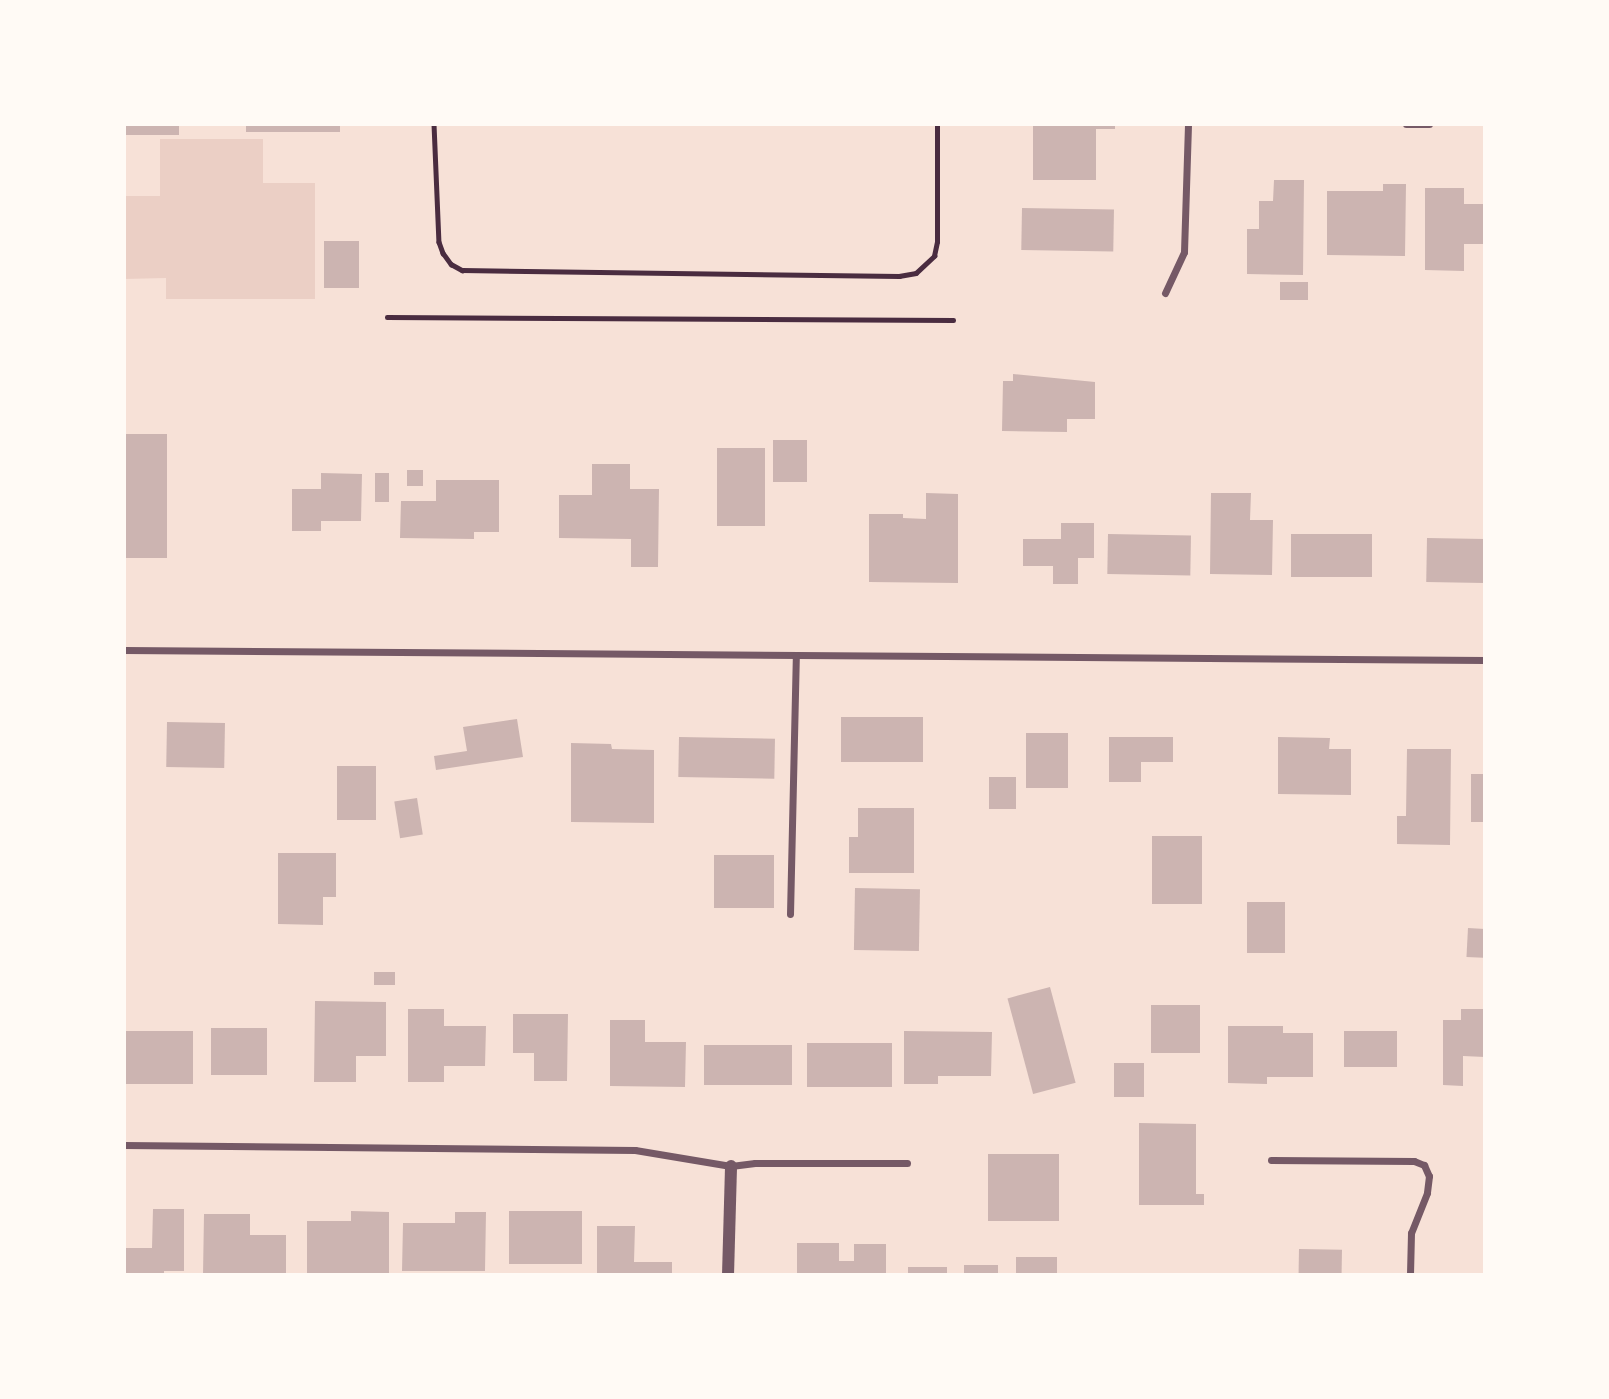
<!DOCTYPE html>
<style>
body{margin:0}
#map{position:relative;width:1609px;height:1399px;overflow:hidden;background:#f7e1d7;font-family:Signika,sans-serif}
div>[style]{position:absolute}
.green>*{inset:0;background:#ebcfc5}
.building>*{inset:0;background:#ccb4b1;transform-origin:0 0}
.path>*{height:4.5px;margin:-2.25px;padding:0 2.25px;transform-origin:2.25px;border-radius:2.25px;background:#4a2c40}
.minor>*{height:7px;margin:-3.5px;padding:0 3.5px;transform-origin:3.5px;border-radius:3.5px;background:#755966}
.tertiary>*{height:12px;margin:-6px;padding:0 6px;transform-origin:6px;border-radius:6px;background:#755966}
span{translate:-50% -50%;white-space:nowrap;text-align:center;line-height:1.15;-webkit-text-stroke:6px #fffaf5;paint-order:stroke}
.frame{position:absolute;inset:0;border:126px solid #fffaf5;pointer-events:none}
</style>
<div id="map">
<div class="green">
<div style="clip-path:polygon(160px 139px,263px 139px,263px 183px,315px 183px,315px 299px,166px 299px,166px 278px,124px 279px,124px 196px,160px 196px)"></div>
</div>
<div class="building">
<div style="left:124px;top:124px;width:55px;height:11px"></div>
<div style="left:246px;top:124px;width:94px;height:8px"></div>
<div style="clip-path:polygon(1033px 124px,1115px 124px,1115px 129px,1096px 129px,1096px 180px,1033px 180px)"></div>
<div style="clip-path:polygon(1274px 180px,1304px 180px,1303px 275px,1247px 274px,1247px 229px,1259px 229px,1259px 201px,1273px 201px)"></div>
<div style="clip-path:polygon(1383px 184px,1406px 184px,1405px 256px,1327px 255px,1327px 191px,1383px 191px)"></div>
<div style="clip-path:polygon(1425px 188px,1464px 188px,1464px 204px,1485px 204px,1485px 244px,1464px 244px,1464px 271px,1425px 270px)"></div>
<div style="left:1022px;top:208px;width:92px;height:42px;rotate:1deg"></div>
<div style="left:324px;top:241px;width:35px;height:47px"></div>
<div style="left:1280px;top:282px;width:28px;height:18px"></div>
<div style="clip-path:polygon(1013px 374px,1095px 382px,1095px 419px,1067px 419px,1067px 432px,1002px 431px,1003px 381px,1013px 381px)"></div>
<div style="left:124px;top:434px;width:43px;height:124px"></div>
<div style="left:773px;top:440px;width:34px;height:42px"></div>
<div style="left:717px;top:448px;width:48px;height:78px"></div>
<div style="clip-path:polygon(592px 464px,630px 464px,630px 489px,659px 489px,658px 567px,631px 567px,631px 539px,559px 538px,559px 495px,592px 495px)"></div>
<div style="left:407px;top:470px;width:16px;height:16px"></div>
<div style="clip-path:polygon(321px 473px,362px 474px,361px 521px,321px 521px,321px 531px,292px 531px,292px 489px,321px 489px)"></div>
<div style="left:375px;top:473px;width:14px;height:29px"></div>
<div style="clip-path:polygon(436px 480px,499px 480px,499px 532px,474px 532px,474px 539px,400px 538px,401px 501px,436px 501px)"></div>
<div style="clip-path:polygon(926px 493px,958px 494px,958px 583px,869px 582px,869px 514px,903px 514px,903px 518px,926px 519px)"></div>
<div style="clip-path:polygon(1211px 493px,1251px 493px,1250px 520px,1273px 520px,1272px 575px,1210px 574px)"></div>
<div style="clip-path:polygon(1061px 523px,1094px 523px,1094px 558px,1078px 558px,1078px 584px,1053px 584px,1053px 566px,1023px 566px,1023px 539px,1061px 539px)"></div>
<div style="left:1108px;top:534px;width:83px;height:40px;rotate:1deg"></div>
<div style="left:1291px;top:534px;width:81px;height:43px"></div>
<div style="left:1427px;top:538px;width:58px;height:44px;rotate:1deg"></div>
<div style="left:841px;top:717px;width:82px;height:45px"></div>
<div style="clip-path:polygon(517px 719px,523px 757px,436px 770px,434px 756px,467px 751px,463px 727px)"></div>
<div style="left:167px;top:722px;width:58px;height:45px;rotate:1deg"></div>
<div style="left:1026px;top:733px;width:42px;height:55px"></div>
<div style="left:679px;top:737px;width:96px;height:40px;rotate:1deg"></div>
<div style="clip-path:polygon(1109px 737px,1173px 737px,1173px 762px,1141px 762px,1141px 782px,1109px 782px)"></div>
<div style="clip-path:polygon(1278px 737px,1330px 738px,1329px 749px,1351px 749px,1351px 795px,1278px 794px)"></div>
<div style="clip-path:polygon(571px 743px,611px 744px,612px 749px,654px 750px,654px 823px,571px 822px)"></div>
<div style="clip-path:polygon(1407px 749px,1451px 749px,1450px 845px,1397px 844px,1397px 816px,1406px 816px)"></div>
<div style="left:337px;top:766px;width:39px;height:54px"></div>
<div style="left:1471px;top:774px;width:14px;height:48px"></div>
<div style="left:989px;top:777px;width:27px;height:32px"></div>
<div style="left:417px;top:798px;width:37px;height:23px;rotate:81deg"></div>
<div style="clip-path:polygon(858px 808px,914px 808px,914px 873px,849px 873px,849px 837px,858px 837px)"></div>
<div style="left:1152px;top:836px;width:50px;height:68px"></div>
<div style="clip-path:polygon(278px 853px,336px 853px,336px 897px,323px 897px,323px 925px,278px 924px)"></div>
<div style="left:714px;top:855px;width:60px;height:53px"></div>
<div style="left:855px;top:888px;width:65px;height:62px;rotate:1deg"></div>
<div style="left:1247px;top:902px;width:38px;height:51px"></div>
<div style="left:1468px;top:928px;width:17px;height:29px;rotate:3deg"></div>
<div style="left:374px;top:972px;width:21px;height:13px"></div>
<div style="left:1050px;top:987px;width:99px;height:44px;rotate:75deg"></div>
<div style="clip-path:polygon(315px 1001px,386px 1002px,386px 1056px,356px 1056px,356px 1082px,314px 1082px)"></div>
<div style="left:1151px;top:1005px;width:49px;height:48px"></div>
<div style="clip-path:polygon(408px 1009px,444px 1009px,444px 1026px,486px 1026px,485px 1066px,444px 1066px,444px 1082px,408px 1082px)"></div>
<div style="clip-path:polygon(1461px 1009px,1485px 1009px,1485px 1057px,1463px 1056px,1463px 1086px,1443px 1085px,1443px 1020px,1461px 1020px)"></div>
<div style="clip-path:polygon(513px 1014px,568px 1014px,567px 1081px,534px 1081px,534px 1053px,513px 1053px)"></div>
<div style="clip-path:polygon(610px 1020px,645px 1020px,645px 1042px,686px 1042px,685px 1087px,610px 1086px)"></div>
<div style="clip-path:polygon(1228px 1026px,1283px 1026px,1283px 1033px,1313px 1033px,1313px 1077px,1267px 1077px,1267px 1084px,1228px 1083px)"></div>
<div style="left:211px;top:1028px;width:56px;height:47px"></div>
<div style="left:124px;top:1031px;width:69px;height:53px"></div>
<div style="clip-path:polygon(904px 1031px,992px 1032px,991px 1076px,938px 1076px,938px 1084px,904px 1084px)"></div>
<div style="left:1344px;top:1031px;width:53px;height:36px"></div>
<div style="left:807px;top:1043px;width:85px;height:44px"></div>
<div style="left:704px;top:1045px;width:88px;height:40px"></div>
<div style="left:1114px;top:1063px;width:30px;height:34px"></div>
<div style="clip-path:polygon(1139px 1123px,1196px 1124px,1196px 1194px,1204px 1194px,1204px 1205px,1139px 1205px)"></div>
<div style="left:988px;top:1154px;width:71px;height:67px"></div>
<div style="clip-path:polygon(153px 1209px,184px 1209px,184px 1271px,164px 1271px,164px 1275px,124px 1275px,124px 1248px,152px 1248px)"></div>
<div style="clip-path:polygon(351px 1211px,389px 1212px,389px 1275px,307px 1275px,307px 1221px,351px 1221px)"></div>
<div style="left:509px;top:1211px;width:73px;height:53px"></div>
<div style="clip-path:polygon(455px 1212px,486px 1212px,485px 1271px,402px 1271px,403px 1223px,455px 1223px)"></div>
<div style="clip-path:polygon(204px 1214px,250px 1214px,250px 1235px,286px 1235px,286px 1275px,203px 1275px)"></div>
<div style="clip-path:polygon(597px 1226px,635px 1226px,634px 1262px,672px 1262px,672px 1275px,597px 1275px)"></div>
<div style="clip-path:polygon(797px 1243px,839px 1243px,839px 1261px,854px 1261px,854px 1244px,886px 1244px,886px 1275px,797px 1275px)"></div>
<div style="left:1299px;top:1249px;width:43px;height:26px;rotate:1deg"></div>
<div style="left:1016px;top:1257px;width:41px;height:18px"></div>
<div style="left:964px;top:1265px;width:34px;height:10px"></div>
<div style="left:908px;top:1267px;width:39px;height:8px"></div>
</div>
<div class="path">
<div style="left:434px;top:124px;width:118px;rotate:87.6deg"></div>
<div style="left:439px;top:242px;width:12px;rotate:70deg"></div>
<div style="left:443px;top:253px;width:14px;rotate:54deg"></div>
<div style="left:451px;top:264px;width:13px;rotate:29deg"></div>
<div style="left:462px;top:270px;width:437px;rotate:0.8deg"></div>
<div style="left:899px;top:276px;width:17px;rotate:-10deg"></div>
<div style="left:916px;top:273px;width:25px;rotate:-43deg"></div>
<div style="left:934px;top:256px;width:14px;rotate:-78deg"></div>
<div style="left:937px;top:242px;width:118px;rotate:-90deg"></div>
<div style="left:387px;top:317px;width:566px;rotate:0.3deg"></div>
</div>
<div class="minor">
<div style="left:1406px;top:124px;width:23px"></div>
<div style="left:1165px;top:293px;width:45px;rotate:-65.1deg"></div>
<div style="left:1184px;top:252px;width:128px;rotate:-88.2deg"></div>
<div style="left:124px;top:650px;width:1361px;rotate:0.42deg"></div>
<div style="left:790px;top:914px;width:259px;rotate:-88.7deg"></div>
<div style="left:124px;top:1145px;width:511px;rotate:0.56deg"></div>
<div style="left:635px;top:1150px;width:97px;rotate:9.5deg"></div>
<div style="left:731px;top:1166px;width:24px;rotate:-7deg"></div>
<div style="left:755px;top:1163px;width:152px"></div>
<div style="left:1271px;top:1160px;width:143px;rotate:0.4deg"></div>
<div style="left:1414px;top:1161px;width:11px;rotate:22deg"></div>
<div style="left:1424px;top:1165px;width:12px;rotate:66deg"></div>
<div style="left:1429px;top:1176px;width:17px;rotate:97deg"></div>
<div style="left:1427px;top:1193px;width:43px;rotate:111.8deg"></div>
<div style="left:1411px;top:1233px;width:42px;rotate:91.4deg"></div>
</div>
<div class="tertiary">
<div style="left:728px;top:1275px;width:109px;rotate:-88.4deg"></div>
</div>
<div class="frame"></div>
</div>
